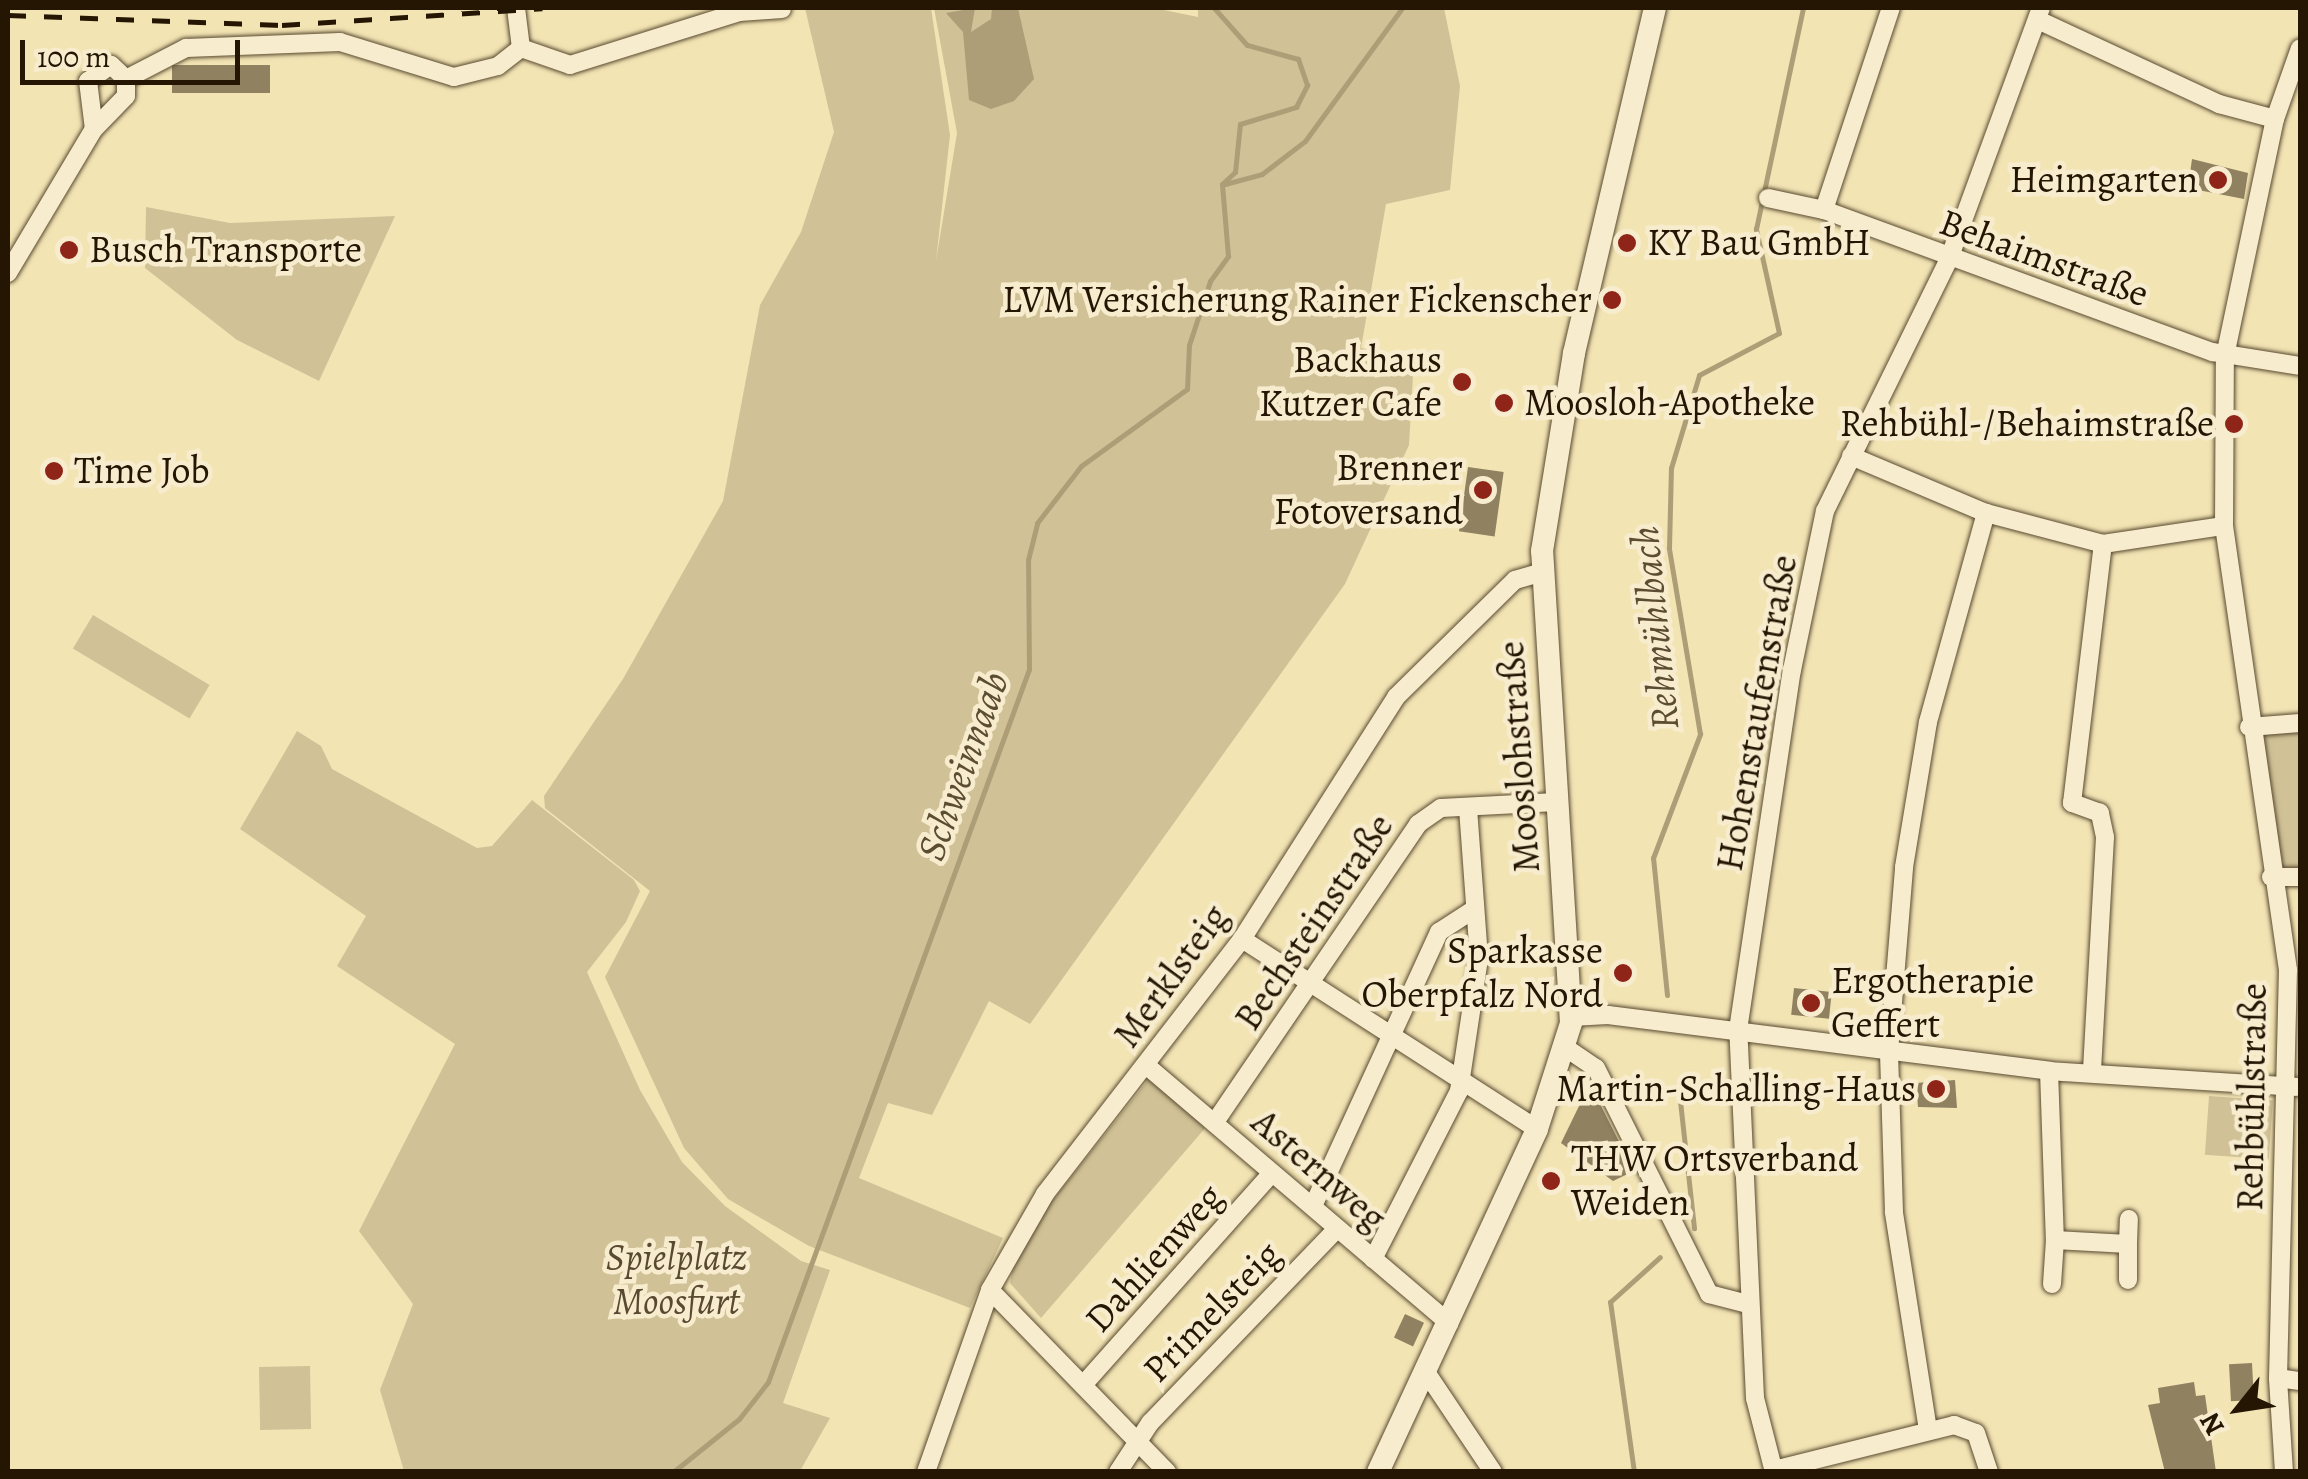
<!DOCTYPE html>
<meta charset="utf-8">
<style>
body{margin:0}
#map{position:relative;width:2308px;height:1479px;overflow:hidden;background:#f3e4b4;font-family:Alegreya,serif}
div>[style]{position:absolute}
.green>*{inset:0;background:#d0c196;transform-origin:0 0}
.water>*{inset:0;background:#ad9e78}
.stream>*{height:5px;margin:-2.5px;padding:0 2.5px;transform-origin:2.5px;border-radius:2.5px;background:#ad9e78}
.building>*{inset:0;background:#908160;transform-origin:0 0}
.roads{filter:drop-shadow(0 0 2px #584a30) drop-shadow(0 0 2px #584a30)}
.minor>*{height:18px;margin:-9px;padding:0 9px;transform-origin:9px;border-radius:9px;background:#f7edce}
.tertiary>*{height:22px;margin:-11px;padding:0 11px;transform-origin:11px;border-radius:11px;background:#f7edce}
.rail>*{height:5px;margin-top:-2.5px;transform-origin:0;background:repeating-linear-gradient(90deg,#251604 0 18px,transparent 0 36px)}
.dots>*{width:28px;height:28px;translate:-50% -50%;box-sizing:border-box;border:5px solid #f7edce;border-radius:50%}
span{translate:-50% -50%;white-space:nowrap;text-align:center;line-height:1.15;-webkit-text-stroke:9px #f7edce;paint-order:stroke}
.poi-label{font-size:38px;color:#251604}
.right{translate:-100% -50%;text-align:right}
.left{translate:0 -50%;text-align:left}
.street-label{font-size:38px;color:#251604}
.park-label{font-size:38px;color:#584930;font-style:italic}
.water-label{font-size:40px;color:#5b4c32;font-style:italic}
.frame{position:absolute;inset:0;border:10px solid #251604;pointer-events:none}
.north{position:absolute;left:2188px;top:1359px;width:100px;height:100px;-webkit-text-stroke:8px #f7edce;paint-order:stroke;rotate:240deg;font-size:28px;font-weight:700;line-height:40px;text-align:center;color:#251604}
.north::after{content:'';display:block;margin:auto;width:35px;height:45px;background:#251604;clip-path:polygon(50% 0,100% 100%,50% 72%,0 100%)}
.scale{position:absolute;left:20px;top:40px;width:220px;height:45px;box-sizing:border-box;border:5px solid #251604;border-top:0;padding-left:12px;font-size:30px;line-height:35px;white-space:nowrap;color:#251604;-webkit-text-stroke:8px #f7edce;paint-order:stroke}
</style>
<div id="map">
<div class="green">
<div style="clip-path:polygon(805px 8px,931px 8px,950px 135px,936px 261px,957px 133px,934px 8px,1154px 8px,1198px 17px,1198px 8px,1444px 8px,1460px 86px,1450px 190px,1386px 204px,1361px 348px,1414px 358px,1409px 445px,1345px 584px,1030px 1024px,989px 1001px,932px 1115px,888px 1103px,859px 1178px,1003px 1238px,970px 1308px,809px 1246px,728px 1199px,684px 1148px,605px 977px,650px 891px,545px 808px,544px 796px,623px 679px,723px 501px,760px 305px,801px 232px,834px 132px)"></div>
<div style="clip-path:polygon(146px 207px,230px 223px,395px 216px,319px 381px,237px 340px,145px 268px)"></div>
<div style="left:93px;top:615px;width:136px;height:39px;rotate:31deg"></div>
<div style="clip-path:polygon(2300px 729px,2300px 868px,2276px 870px,2258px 732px)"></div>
<div style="clip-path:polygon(297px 731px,321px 746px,332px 769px,477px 848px,492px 846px,532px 800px,634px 880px,640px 891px,626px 922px,587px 972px,640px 1090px,682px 1162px,725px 1206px,801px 1261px,830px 1270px,783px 1403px,830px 1418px,800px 1471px,404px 1471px,380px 1390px,413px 1304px,359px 1231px,455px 1044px,337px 966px,366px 916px,240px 829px)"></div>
<div style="clip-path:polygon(1149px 1079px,1207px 1126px,1041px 1318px,1010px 1283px,1013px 1267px,1044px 1211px)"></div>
<div style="left:2209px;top:1096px;width:64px;height:59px;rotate:4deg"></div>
<div style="left:310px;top:1366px;width:63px;height:51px;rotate:89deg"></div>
</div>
<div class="water">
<div style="clip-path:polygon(975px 8px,971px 32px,991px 19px,992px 8px,1018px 8px,1034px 79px,1014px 101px,991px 109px,969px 100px,963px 32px,946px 13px)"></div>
</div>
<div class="stream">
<div style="left:1225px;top:184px;width:38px;rotate:-15deg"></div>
<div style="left:1262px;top:174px;width:54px;rotate:-37.5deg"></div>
<div style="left:1305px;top:141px;width:165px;rotate:-53.9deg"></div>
<div style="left:1667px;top:995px;width:138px;rotate:-95.8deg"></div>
<div style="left:1653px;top:858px;width:133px;rotate:-69.2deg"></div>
<div style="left:1700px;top:734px;width:189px;rotate:-99.5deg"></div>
<div style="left:1669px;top:548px;width:80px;rotate:-88.6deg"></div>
<div style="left:1671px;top:468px;width:97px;rotate:-73.2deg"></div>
<div style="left:1699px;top:375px;width:90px;rotate:-27.7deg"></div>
<div style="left:1779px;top:333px;width:107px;rotate:-102.5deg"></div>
<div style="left:1756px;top:229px;width:226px;rotate:-78deg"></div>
<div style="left:1680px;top:1101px;width:128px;rotate:83.7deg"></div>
<div style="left:673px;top:1472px;width:85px;rotate:-38.8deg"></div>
<div style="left:739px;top:1419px;width:47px;rotate:-51.9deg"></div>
<div style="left:768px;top:1382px;width:759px;rotate:-69.89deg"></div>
<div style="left:1029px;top:669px;width:109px;rotate:-90.5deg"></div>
<div style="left:1028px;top:560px;width:38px;rotate:-76deg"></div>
<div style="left:1037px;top:523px;width:72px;rotate:-52.3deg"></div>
<div style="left:1081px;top:466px;width:131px;rotate:-36deg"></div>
<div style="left:1187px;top:389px;width:44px;rotate:-87.4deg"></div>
<div style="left:1189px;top:345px;width:67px;rotate:-71.8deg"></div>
<div style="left:1210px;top:281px;width:31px;rotate:-54deg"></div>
<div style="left:1228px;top:256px;width:72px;rotate:-94.8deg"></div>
<div style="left:1222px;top:184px;width:18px;rotate:-43deg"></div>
<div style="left:1235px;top:172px;width:48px;rotate:-84.1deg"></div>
<div style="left:1240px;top:124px;width:59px;rotate:-16.9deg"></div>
<div style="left:1296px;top:107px;width:25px;rotate:-63deg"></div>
<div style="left:1307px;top:85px;width:28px;rotate:-109deg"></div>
<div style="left:1298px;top:59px;width:53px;rotate:-164.6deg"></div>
<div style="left:1247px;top:45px;width:50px;rotate:-131.7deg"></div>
<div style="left:1634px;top:1472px;width:172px;rotate:-98deg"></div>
<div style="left:1610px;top:1302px;width:67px;rotate:-42deg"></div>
</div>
<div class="building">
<div style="left:270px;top:65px;width:28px;height:98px;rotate:90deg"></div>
<div style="clip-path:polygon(2192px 159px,2248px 173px,2244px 199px,2188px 188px)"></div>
<div style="left:1468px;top:467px;width:36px;height:65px;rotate:8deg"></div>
<div style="left:1794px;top:988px;width:38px;height:27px;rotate:6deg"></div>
<div style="clip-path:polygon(1955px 1080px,1957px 1108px,1918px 1107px,1916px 1083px)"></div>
<div style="clip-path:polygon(1596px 1096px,1634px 1171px,1613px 1181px,1561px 1143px,1580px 1104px)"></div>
<div style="left:1405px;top:1314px;width:21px;height:26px;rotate:25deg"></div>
<div style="left:2252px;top:1363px;width:37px;height:23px;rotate:87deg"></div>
<div style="clip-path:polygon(2194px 1382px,2196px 1396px,2205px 1395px,2216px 1472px,2165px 1472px,2148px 1405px,2160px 1403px,2158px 1388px)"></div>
</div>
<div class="roads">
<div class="minor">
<div style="left:516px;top:8px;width:40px;rotate:82.9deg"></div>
<div style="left:521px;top:48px;width:52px;rotate:19.1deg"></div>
<div style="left:570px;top:65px;width:177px;rotate:-17.4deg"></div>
<div style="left:739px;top:12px;width:43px;rotate:-4deg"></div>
<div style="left:2038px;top:20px;width:200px;rotate:24.9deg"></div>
<div style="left:2219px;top:104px;width:58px;rotate:15deg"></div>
<div style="left:126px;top:79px;width:68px;rotate:-27.3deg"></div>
<div style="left:186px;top:48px;width:154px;rotate:-2.2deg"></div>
<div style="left:340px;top:42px;width:119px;rotate:17.1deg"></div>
<div style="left:454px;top:77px;width:45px;rotate:-14deg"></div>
<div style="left:498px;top:66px;width:29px;rotate:-38deg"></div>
<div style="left:1768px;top:198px;width:57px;rotate:12.1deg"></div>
<div style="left:1824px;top:210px;width:414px;rotate:20.1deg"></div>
<div style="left:2213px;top:352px;width:88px;rotate:9.1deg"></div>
<div style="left:1824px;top:210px;width:213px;rotate:-71.7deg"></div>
<div style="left:8px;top:273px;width:168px;rotate:-59.2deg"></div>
<div style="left:94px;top:129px;width:46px;rotate:-45.9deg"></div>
<div style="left:126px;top:96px;width:17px;rotate:-90deg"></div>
<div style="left:126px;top:79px;width:21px;rotate:-137deg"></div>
<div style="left:111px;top:65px;width:28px;rotate:145deg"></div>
<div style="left:88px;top:81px;width:48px;rotate:82.9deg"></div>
<div style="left:1851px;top:456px;width:147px;rotate:22.9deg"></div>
<div style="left:1986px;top:513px;width:121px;rotate:14.8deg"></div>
<div style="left:2103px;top:544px;width:122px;rotate:-8.5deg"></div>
<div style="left:2249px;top:727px;width:51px;rotate:-4.5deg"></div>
<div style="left:2271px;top:877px;width:29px"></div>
<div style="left:1242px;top:939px;width:351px;rotate:32.8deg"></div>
<div style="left:1571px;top:1017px;width:37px;rotate:-3deg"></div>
<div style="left:1608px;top:1015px;width:445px;rotate:7.2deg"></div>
<div style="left:2049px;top:1071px;width:248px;rotate:3.7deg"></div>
<div style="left:1566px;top:1048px;width:36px;rotate:34deg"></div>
<div style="left:1596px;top:1068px;width:253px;rotate:63.4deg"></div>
<div style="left:1709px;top:1294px;width:40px;rotate:14.4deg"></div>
<div style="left:1147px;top:1066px;width:397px;rotate:40.4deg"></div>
<div style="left:2092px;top:1070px;width:233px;rotate:-86.8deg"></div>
<div style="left:2105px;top:837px;width:25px;rotate:-102deg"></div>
<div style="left:2100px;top:813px;width:30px;rotate:-160deg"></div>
<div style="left:2072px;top:803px;width:261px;rotate:-83.2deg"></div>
<div style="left:2049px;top:1071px;width:169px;rotate:88deg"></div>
<div style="left:2055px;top:1240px;width:73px;rotate:3.1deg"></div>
<div style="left:2128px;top:1244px;width:36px;rotate:90deg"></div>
<div style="left:1215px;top:1122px;width:361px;rotate:-55.7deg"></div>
<div style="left:1418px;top:824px;width:28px;rotate:-35deg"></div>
<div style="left:1441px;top:808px;width:115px;rotate:-3deg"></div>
<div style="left:1313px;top:1206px;width:302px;rotate:-65.3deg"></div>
<div style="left:1439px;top:932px;width:40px;rotate:-32.9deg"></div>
<div style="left:2128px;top:1244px;width:25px;rotate:-88deg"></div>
<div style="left:1373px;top:1259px;width:189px;rotate:-62.9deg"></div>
<div style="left:1459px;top:1091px;width:134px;rotate:-81.4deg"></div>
<div style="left:1479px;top:958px;width:151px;rotate:-94.2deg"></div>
<div style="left:2052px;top:1284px;width:44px;rotate:-86.1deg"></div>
<div style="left:990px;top:1290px;width:254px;rotate:45.8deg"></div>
<div style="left:1428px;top:1375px;width:117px;rotate:56.2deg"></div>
<div style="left:2278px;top:1378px;width:22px;rotate:8deg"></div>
<div style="left:1083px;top:1385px;width:284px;rotate:-48.3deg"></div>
<div style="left:1928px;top:1430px;width:221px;rotate:-98.9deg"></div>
<div style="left:1894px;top:1212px;width:161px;rotate:-91.8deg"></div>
<div style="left:1889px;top:1051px;width:185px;rotate:-85.3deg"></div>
<div style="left:1904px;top:867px;width:147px;rotate:-80.6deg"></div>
<div style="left:1928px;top:722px;width:217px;rotate:-74.5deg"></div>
<div style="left:1774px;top:1470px;width:186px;rotate:-14deg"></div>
<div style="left:1954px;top:1425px;width:23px;rotate:20deg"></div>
<div style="left:1976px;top:1433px;width:41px;rotate:71.6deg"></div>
<div style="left:926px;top:1472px;width:193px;rotate:-70.6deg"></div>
<div style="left:990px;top:1290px;width:111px;rotate:-60.2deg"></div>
<div style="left:1045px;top:1194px;width:322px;rotate:-52.3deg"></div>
<div style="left:1242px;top:939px;width:287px;rotate:-57.5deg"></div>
<div style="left:1396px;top:697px;width:167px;rotate:-44.5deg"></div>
<div style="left:1515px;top:580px;width:29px;rotate:-16deg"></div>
<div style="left:1118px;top:1472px;width:59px;rotate:-56.9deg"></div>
<div style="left:1150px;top:1423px;width:269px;rotate:-46.1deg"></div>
<div style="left:1774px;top:1472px;width:76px;rotate:-104.4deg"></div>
<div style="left:1755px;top:1398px;width:368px;rotate:-92.6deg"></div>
<div style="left:1738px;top:1030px;width:364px;rotate:-81.5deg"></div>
<div style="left:1792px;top:670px;width:162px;rotate:-78.3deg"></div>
<div style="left:1825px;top:511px;width:281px;rotate:-63.8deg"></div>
<div style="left:1949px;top:259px;width:267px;rotate:-69.9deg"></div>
<div style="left:2284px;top:1472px;width:94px;rotate:-93.7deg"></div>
<div style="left:2278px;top:1378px;width:408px;rotate:-88.6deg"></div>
<div style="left:2288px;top:970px;width:449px;rotate:-98.2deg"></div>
<div style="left:2224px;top:526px;width:170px;rotate:-89.7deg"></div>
<div style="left:2225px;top:356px;width:242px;rotate:-78.1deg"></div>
<div style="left:2275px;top:119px;width:75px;rotate:-70.6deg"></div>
</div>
<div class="tertiary">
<div style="left:1378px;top:1472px;width:378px;rotate:-65.1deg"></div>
<div style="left:1537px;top:1129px;width:111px;rotate:-72.2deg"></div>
<div style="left:1571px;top:1023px;width:473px;rotate:-93.5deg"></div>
<div style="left:1542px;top:551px;width:201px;rotate:-80.8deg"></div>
<div style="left:1574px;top:353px;width:354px;rotate:-76.8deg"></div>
</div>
</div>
<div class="rail">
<div style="left:8px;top:15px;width:274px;rotate:2.1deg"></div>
<div style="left:282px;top:25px;width:261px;rotate:-3.7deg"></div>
</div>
<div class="dots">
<div style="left:2218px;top:180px;background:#8f2418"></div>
<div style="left:1627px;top:243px;background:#8f2418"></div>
<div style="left:69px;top:250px;background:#8f2418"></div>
<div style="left:1612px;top:300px;background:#8f2418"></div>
<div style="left:1462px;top:382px;background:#8f2418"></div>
<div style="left:1504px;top:403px;background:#8f2418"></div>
<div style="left:2234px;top:424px;background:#8f2418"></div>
<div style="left:54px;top:471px;background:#8f2418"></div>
<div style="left:1483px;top:490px;background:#8f2418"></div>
<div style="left:1623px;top:973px;background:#8f2418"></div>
<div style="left:1811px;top:1003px;background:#8f2418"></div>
<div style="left:1936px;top:1089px;background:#8f2418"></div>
<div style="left:1551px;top:1181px;background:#8f2418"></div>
</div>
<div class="poi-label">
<span class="right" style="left:2198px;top:180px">Heimgarten</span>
<span class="left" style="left:1647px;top:243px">KY Bau GmbH</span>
<span class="left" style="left:89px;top:250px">Busch Transporte</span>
<span class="right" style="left:1592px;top:300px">LVM Versicherung Rainer Fickenscher</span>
<span class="right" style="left:1442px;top:382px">Backhaus<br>Kutzer Cafe</span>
<span class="left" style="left:1524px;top:403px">Moosloh-Apotheke</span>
<span class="right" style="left:2214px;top:424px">Rehbühl-/Behaimstraße</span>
<span class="right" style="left:1463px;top:490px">Brenner<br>Fotoversand</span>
<span class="left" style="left:74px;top:471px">Time Job</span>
<span class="right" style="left:1603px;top:973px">Sparkasse<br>Oberpfalz Nord</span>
<span class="left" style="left:1831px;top:1003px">Ergotherapie<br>Geffert</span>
<span class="right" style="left:1916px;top:1089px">Martin-Schalling-Haus</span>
<span class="left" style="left:1571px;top:1181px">THW Ortsverband<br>Weiden</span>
</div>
<div class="street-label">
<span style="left:2044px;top:258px;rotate:20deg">Behaimstraße</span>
<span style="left:1757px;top:713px;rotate:-80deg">Hohenstaufenstraße</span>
<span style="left:1519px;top:757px;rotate:-94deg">Mooslohstraße</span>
<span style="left:1314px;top:922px;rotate:-56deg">Bechsteinstraße</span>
<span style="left:1171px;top:976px;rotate:-54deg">Merklsteig</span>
<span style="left:2252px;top:1097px;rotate:-89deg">Rehbühlstraße</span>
<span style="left:1319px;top:1170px;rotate:41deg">Asternweg</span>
<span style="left:1154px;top:1258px;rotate:-48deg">Dahlienweg</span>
<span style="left:1212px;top:1312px;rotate:-46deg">Primelsteig</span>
</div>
<div class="park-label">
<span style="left:676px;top:1280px">Spielplatz<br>Moosfurt</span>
</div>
<div class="water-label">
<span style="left:1655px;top:628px;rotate:-96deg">Rehmühlbach</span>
<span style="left:963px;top:766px;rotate:-70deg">Schweinnaab</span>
</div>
<div class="frame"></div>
<div class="north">N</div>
<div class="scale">100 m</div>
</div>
